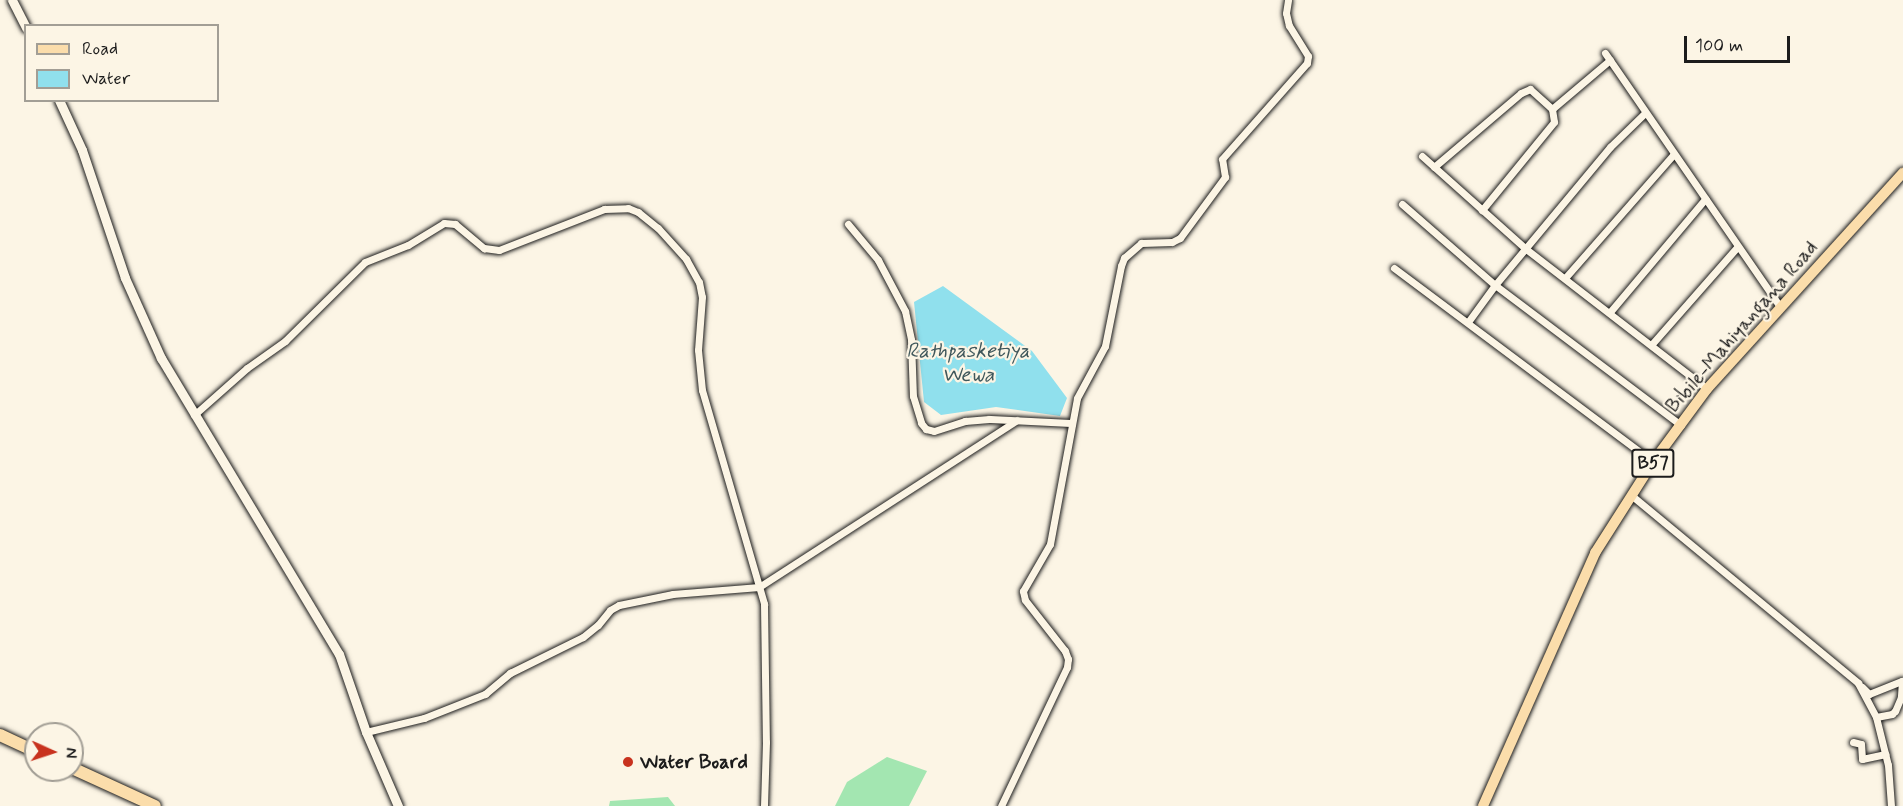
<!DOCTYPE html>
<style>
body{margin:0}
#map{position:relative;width:1903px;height:806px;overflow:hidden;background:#fcf5e5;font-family:Mynerve,sans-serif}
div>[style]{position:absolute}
.green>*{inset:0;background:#a3e6b1}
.water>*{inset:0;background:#90e0ed}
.roads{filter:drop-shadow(0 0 2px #1c1c1c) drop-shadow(0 0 2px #1c1c1c)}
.minor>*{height:7px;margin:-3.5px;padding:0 3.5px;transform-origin:3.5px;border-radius:3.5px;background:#fcf5e5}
.tertiary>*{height:9px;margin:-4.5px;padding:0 4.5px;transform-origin:4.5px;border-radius:4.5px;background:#fcf5e5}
.primary>*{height:10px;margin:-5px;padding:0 5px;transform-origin:5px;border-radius:5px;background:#fbddab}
.trunk>*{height:12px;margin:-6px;padding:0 6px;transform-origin:6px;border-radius:6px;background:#fbddab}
.dots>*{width:16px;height:16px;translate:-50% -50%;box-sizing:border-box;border:3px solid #fcf5e5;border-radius:50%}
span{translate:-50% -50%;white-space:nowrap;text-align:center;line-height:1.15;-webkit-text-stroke:4.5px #fcf5e5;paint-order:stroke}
.shield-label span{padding:2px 4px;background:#fcf5e5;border:2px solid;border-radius:4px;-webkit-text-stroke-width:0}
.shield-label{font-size:18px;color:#1c1c1c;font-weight:700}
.street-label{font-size:20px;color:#1c1c1c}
.poi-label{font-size:20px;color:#1c1c1c;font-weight:700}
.left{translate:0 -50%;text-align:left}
.water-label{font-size:21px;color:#3f575b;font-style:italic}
.legend{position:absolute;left:24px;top:24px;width:195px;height:78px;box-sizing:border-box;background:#fcf5e5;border:2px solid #a29e95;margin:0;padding:8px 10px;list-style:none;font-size:18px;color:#1c1c1c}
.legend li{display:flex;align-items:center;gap:12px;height:30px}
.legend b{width:30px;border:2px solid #a29e95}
.north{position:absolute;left:24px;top:722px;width:60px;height:60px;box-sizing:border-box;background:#fcf5e5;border:2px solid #a29e95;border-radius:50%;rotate:93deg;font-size:16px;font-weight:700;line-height:24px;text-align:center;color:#1c1c1c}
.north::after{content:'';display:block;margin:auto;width:21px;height:27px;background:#c8321e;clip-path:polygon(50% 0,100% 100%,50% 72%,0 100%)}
.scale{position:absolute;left:1684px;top:36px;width:106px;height:27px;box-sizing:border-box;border:3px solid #1c1c1c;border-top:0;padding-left:8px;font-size:18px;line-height:21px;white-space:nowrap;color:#1c1c1c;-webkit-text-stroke:4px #fcf5e5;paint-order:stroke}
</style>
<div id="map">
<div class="green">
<div style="clip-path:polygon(887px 757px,927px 771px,909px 806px,835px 806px,847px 782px)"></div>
<div style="clip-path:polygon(668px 797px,675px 806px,609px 806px,610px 801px)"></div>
</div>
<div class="water">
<div style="clip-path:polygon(943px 286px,1032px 351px,1067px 398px,1060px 416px,996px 407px,941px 415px,924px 402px,914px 302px)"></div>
</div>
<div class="roads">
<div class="minor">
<div style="left:1605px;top:53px;width:308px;rotate:55.4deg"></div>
<div style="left:1552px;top:109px;width:76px;rotate:-40.2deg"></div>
<div style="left:1422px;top:156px;width:140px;rotate:41.8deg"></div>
<div style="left:1526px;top:249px;width:229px;rotate:37.7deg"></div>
<div style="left:1434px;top:167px;width:114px;rotate:-40.4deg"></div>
<div style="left:1521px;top:93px;width:10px;rotate:-24deg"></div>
<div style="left:1530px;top:89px;width:30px;rotate:42deg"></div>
<div style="left:1552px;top:109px;width:13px;rotate:81deg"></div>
<div style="left:1554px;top:122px;width:114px;rotate:129.3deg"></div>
<div style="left:1402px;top:204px;width:123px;rotate:41.1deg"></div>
<div style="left:1495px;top:285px;width:233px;rotate:37deg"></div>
<div style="left:848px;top:224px;width:47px;rotate:50.2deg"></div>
<div style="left:878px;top:260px;width:58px;rotate:62.1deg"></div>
<div style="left:905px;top:311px;width:30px;rotate:78deg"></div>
<div style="left:911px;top:340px;width:56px;rotate:88deg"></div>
<div style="left:913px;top:396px;width:28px;rotate:73deg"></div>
<div style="left:921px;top:423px;width:8px;rotate:50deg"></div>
<div style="left:926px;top:429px;width:8px;rotate:14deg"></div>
<div style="left:934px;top:431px;width:33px;rotate:-18deg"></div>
<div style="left:965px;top:421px;width:24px;rotate:-5deg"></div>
<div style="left:989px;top:419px;width:83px;rotate:2.8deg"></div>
<div style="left:1394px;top:268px;width:324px;rotate:36.8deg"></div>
<div style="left:1565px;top:278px;width:165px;rotate:-48.7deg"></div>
<div style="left:1610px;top:312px;width:148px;rotate:-49.9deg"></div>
<div style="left:1468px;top:322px;width:46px;rotate:-53.9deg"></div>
<div style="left:1495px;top:285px;width:180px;rotate:-50.2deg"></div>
<div style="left:1610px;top:147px;width:49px;rotate:-44.2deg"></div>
<div style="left:1652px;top:344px;width:130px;rotate:-48.7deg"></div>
<div style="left:194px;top:415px;width:71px;rotate:-41.6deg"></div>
<div style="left:247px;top:368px;width:47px;rotate:-35.4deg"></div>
<div style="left:285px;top:341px;width:112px;rotate:-44.6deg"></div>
<div style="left:365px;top:262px;width:46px;rotate:-21.6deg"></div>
<div style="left:408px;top:245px;width:42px;rotate:-31.4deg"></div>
<div style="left:444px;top:223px;width:11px;rotate:5deg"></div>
<div style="left:455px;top:224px;width:38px;rotate:40deg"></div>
<div style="left:484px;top:248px;width:15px;rotate:8deg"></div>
<div style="left:499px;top:250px;width:113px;rotate:-21.3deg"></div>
<div style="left:604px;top:209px;width:24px;rotate:-2deg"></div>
<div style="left:628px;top:208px;width:11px;rotate:22deg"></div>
<div style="left:638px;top:212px;width:26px;rotate:39deg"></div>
<div style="left:658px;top:228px;width:42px;rotate:47.9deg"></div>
<div style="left:686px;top:259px;width:26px;rotate:61deg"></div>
<div style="left:699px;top:282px;width:15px;rotate:79deg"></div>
<div style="left:702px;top:297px;width:53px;rotate:94.3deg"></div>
<div style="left:698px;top:350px;width:40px;rotate:84.3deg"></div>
<div style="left:702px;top:390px;width:223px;rotate:73.8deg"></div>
<div style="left:764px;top:604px;width:138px;rotate:89.2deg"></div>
<div style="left:766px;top:742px;width:64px;rotate:91.8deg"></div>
<div style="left:1631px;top:495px;width:295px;rotate:39.6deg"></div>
<div style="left:1858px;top:683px;width:38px;rotate:62deg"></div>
<div style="left:1876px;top:717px;width:49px;rotate:76deg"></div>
<div style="left:1888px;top:765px;width:41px;rotate:85.8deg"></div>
<div style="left:1862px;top:687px;width:10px;rotate:45deg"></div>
<div style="left:1869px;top:694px;width:35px;rotate:-22deg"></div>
<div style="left:1902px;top:681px;width:16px;rotate:94deg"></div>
<div style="left:1901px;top:697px;width:15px;rotate:113deg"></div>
<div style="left:1895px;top:711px;width:4px;rotate:135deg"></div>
<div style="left:1892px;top:714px;width:16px;rotate:169deg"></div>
<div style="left:366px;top:732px;width:60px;rotate:-13.6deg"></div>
<div style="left:424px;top:718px;width:66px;rotate:-21.5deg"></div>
<div style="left:485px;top:694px;width:33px;rotate:-40deg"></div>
<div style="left:510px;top:673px;width:81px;rotate:-26.3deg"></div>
<div style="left:583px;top:637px;width:19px;rotate:-39deg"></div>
<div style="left:598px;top:625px;width:19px;rotate:-51deg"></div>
<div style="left:610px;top:610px;width:10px;rotate:-29deg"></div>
<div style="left:619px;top:605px;width:55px;rotate:-11.5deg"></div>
<div style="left:673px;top:594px;width:86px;rotate:-4.7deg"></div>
<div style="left:759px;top:587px;width:307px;rotate:-32.9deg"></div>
<div style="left:1853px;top:742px;width:8px;rotate:14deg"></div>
<div style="left:1861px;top:744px;width:15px;rotate:86deg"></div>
<div style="left:1862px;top:759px;width:24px;rotate:-12deg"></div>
<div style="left:1001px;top:806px;width:154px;rotate:-64.6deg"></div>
<div style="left:1067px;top:667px;width:8px;rotate:-83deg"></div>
<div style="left:1068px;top:659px;width:9px;rotate:-111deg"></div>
<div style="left:1065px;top:651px;width:65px;rotate:-128.1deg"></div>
<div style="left:1025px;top:600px;width:9px;rotate:-103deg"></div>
<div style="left:1023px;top:591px;width:54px;rotate:-60.1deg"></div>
<div style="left:1050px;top:544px;width:148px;rotate:-79.5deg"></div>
<div style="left:1077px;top:398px;width:59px;rotate:-61.7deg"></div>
<div style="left:1105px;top:346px;width:82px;rotate:-78.7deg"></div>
<div style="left:1121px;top:266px;width:9px;rotate:-69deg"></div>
<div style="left:1124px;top:258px;width:23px;rotate:-41deg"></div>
<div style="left:1141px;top:243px;width:31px;rotate:-2deg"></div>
<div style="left:1172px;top:242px;width:9px;rotate:-27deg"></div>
<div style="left:1180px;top:238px;width:76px;rotate:-53.6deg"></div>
<div style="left:1225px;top:177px;width:18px;rotate:-99deg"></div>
<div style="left:1222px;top:159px;width:128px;rotate:-48.5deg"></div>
<div style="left:1307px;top:63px;width:7px;rotate:-82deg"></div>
<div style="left:1308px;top:56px;width:36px;rotate:-122deg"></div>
<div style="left:1289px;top:26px;width:13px;rotate:-103deg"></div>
<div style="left:1286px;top:13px;width:13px;rotate:-81deg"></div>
</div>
<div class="tertiary">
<div style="left:12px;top:0;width:31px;rotate:63deg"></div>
<div style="left:59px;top:100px;width:55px;rotate:65.3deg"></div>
<div style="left:82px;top:150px;width:135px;rotate:71.4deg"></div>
<div style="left:125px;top:278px;width:88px;rotate:65.8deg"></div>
<div style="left:161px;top:358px;width:345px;rotate:59deg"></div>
<div style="left:339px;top:654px;width:83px;rotate:70.9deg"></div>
<div style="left:366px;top:732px;width:81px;rotate:66.6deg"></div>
</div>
<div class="primary">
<div style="left:1483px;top:806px;width:277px;rotate:-66.1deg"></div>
<div style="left:1595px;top:553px;width:108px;rotate:-57.5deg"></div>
<div style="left:1653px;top:462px;width:91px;rotate:-53.5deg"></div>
<div style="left:1707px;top:389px;width:292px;rotate:-47.8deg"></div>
</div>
<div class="trunk">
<div style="left:0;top:735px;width:40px;rotate:25deg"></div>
<div style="left:72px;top:768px;width:91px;rotate:24.6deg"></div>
</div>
</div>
<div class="dots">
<div style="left:628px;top:762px;background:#c8321e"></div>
</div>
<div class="shield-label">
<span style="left:1653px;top:463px">B57</span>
</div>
<div class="street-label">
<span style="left:1742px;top:327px;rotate:-49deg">Bibile-Mahiyangana Road</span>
</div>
<div class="poi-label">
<span class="left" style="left:640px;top:762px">Water Board</span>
</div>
<div class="water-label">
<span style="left:968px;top:363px">Rathpasketiya<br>Wewa</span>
</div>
<ul class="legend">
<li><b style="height:8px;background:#fbddab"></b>Road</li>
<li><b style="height:16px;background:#90e0ed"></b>Water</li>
</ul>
<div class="north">N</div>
<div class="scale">100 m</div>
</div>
